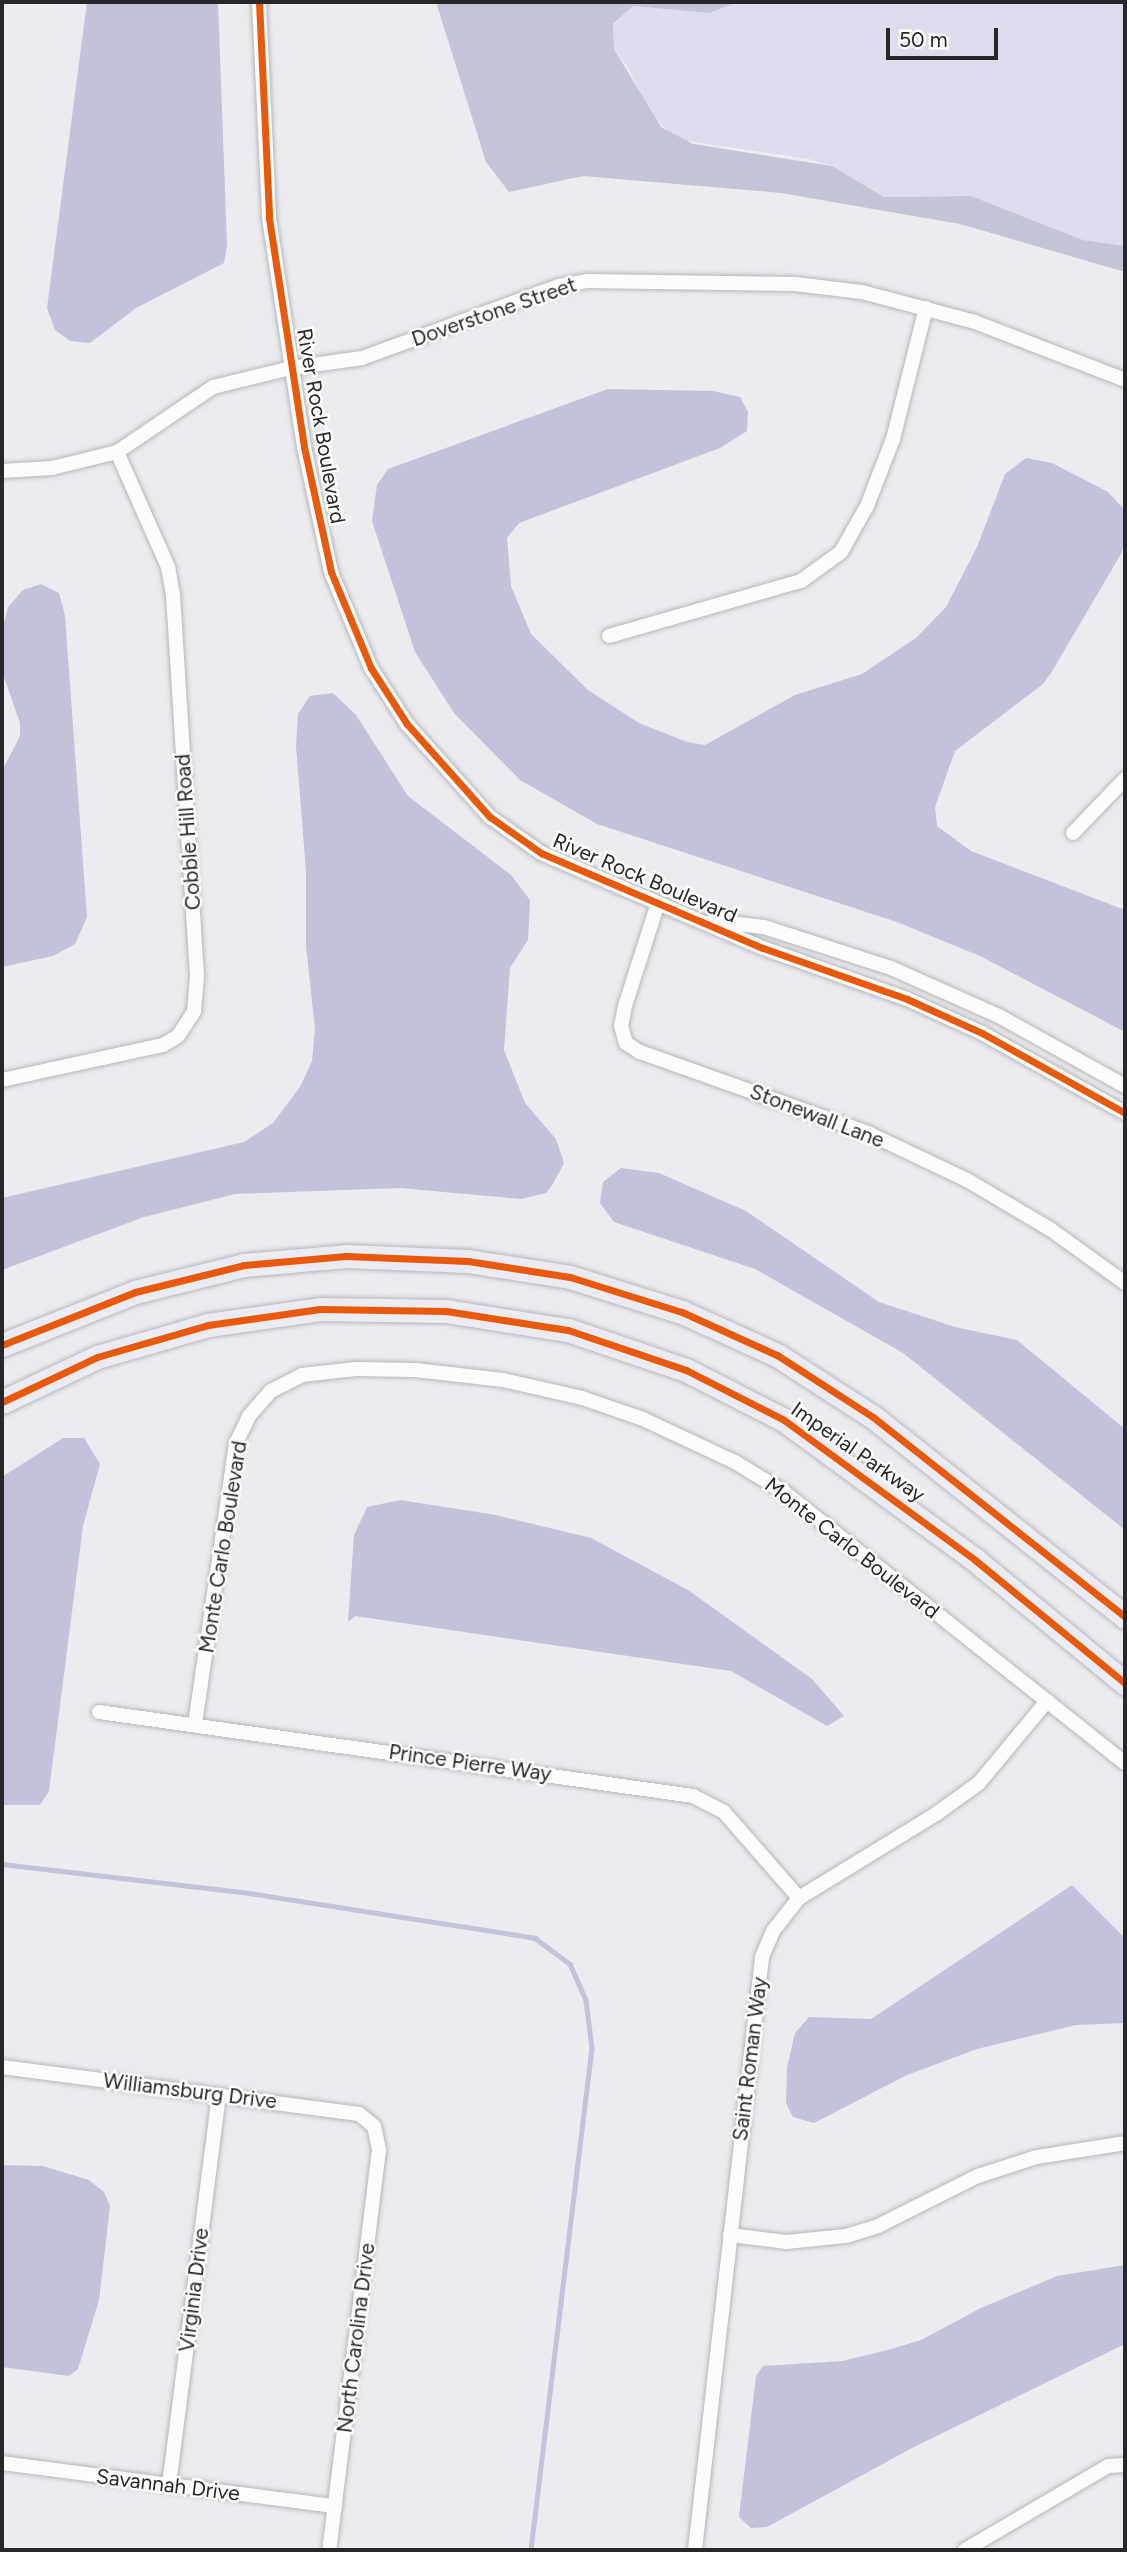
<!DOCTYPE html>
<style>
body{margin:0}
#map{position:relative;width:1127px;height:2552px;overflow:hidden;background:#ebebf0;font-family:Figtree,sans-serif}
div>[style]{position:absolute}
.green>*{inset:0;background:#dcdced}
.forest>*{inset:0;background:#c4c4d8}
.water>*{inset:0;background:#c2c2db}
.stream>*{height:4.5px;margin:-2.25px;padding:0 2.25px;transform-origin:2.25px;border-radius:2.25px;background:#c2c2db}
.roads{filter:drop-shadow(0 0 2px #b7b7ba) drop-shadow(0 0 2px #b7b7ba)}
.minor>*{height:14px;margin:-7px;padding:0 7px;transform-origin:7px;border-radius:7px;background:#fcfcfd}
.primary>*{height:23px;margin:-11.5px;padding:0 11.5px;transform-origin:11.5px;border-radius:11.5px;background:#ebebf3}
.cycleway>*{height:7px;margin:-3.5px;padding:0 3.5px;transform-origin:3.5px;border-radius:3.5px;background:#e8590c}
span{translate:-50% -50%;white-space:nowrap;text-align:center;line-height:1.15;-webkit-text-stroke:5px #fff;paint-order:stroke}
.street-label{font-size:21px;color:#27272a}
.frame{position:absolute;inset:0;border:4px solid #27272a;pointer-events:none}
.scale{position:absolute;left:886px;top:28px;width:112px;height:32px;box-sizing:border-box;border:4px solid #27272a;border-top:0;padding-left:9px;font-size:21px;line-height:24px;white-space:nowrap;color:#27272a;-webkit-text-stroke:5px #fff;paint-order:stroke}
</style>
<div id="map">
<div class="green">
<div style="clip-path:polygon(738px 2px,1125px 2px,1125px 246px,1083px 240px,971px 196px,884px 197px,832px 166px,809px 159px,680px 140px,650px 115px,629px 69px,614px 49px,613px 25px,633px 6px,709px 13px)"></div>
</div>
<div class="forest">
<div style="clip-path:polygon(436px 2px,738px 2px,709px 13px,633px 6px,613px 24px,614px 49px,661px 127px,693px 144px,832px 166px,884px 197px,971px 196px,1083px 240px,1125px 246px,1125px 272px,960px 224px,781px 193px,583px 176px,509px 192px,486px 162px)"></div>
</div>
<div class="water">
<div style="clip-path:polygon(87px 2px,218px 2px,227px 245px,224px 263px,136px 308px,90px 343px,70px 341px,55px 330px,47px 308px)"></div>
<div style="clip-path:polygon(608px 389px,713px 391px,740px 397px,748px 412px,747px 431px,720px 448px,519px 523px,507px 538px,511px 586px,531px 634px,588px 690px,639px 723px,687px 742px,705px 745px,795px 695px,862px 674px,916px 638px,946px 607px,977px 547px,1005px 474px,1026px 458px,1052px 463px,1108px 492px,1123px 508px,1125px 540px,1121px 554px,1051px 673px,1043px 684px,955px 751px,935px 807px,937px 826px,971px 851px,1125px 910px,1125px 1032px,980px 956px,897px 922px,597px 824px,520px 780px,454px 713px,415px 652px,372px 521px,377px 485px,388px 469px)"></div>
<div style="clip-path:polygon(41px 584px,59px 593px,65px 616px,87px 917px,75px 944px,53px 956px,2px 967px,2px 771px,20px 736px,20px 723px,2px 671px,2px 631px,8px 607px,23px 590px)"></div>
<div style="clip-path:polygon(333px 693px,356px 715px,408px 796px,511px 875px,530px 900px,528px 940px,510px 968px,504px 1050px,525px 1103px,556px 1139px,564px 1163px,553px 1184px,546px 1193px,521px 1199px,400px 1188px,235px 1194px,144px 1217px,2px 1270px,2px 1198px,244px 1142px,273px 1123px,300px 1087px,312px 1061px,315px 1028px,306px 947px,306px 871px,296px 746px,298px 714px,310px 696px)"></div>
<div style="clip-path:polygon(621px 1168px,659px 1173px,746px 1211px,879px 1302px,955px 1327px,1017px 1340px,1125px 1429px,1125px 1530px,903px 1353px,755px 1269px,614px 1222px,600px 1203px,603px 1182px)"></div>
<div style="clip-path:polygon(63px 1438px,84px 1438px,100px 1464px,83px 1526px,49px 1791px,40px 1805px,2px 1805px,2px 1477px)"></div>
<div style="clip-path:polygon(400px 1500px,496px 1515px,591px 1538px,688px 1590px,812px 1679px,844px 1716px,827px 1726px,731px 1671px,355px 1616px,348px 1622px,354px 1535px,367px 1507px)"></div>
<div style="clip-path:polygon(1072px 1885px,1125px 1938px,1125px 2023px,1076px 2025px,977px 2049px,907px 2075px,814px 2123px,793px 2117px,786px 2103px,787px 2067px,795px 2033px,809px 2017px,871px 2019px)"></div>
<div style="clip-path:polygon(2px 2165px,43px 2166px,89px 2180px,104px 2192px,110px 2206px,99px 2300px,78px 2369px,69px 2376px,2px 2367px)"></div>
<div style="clip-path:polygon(1125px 2265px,1125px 2344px,914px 2447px,767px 2527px,751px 2528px,739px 2517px,756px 2376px,763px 2366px,842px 2361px,888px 2350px,921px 2340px,981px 2308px,1057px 2276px)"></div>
</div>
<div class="stream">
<div style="left:2px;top:1864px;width:249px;rotate:6.7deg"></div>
<div style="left:249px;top:1893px;width:290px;rotate:8.9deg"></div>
<div style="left:535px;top:1938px;width:44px;rotate:36.6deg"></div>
<div style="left:570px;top:1964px;width:39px;rotate:66deg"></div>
<div style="left:586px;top:2000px;width:48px;rotate:82.9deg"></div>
<div style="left:592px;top:2048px;width:506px;rotate:96.93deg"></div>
</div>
<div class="roads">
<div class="minor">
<div style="left:259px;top:2px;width:216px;rotate:87.3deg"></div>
<div style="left:269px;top:218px;width:232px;rotate:81.3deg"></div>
<div style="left:304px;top:447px;width:128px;rotate:77.8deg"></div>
<div style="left:331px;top:572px;width:104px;rotate:67.4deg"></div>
<div style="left:371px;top:668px;width:67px;rotate:57.3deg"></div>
<div style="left:407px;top:724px;width:125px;rotate:48.3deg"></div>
<div style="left:490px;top:817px;width:62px;rotate:35.2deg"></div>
<div style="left:541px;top:853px;width:241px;rotate:23.2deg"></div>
<div style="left:763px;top:948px;width:153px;rotate:19.5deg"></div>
<div style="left:907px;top:999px;width:82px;rotate:24.4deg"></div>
<div style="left:982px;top:1033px;width:164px;rotate:29.2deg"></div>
<div style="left:2px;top:471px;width:50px;rotate:-3.4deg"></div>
<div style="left:52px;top:468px;width:67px;rotate:-13.8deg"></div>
<div style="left:117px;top:452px;width:116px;rotate:-34.1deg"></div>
<div style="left:213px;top:387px;width:80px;rotate:-13.7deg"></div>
<div style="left:291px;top:368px;width:72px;rotate:-8deg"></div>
<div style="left:362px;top:358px;width:210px;rotate:-20.1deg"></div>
<div style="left:559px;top:286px;width:28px;rotate:-10deg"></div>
<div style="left:587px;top:281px;width:208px;rotate:0.8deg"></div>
<div style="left:795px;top:284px;width:67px;rotate:6.8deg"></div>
<div style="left:862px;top:292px;width:117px;rotate:14.9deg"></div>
<div style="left:975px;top:322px;width:161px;rotate:21.1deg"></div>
<div style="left:609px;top:636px;width:200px;rotate:-16deg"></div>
<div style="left:801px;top:581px;width:49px;rotate:-35.9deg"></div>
<div style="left:841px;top:552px;width:53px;rotate:-60.5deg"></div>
<div style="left:867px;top:506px;width:72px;rotate:-68.8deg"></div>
<div style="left:893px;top:439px;width:135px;rotate:-75.9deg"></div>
<div style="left:1073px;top:833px;width:75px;rotate:-46.1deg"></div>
<div style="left:658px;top:903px;width:108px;rotate:107.8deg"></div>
<div style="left:625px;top:1006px;width:20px;rotate:101deg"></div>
<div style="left:621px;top:1026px;width:18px;rotate:74deg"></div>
<div style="left:626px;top:1043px;width:17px;rotate:33deg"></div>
<div style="left:640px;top:1052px;width:244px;rotate:19.6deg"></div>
<div style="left:870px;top:1134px;width:107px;rotate:25.4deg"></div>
<div style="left:967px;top:1180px;width:96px;rotate:30.6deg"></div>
<div style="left:1050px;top:1229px;width:92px;rotate:35.8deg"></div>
<div style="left:713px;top:921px;width:51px;rotate:6.7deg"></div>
<div style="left:764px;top:927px;width:133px;rotate:17.9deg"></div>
<div style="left:891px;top:968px;width:118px;rotate:24deg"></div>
<div style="left:999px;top:1016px;width:144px;rotate:29.1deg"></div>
<div style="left:2px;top:1080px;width:165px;rotate:-12.3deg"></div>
<div style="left:163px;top:1045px;width:17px;rotate:-31deg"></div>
<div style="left:178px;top:1036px;width:30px;rotate:-57deg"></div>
<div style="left:194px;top:1011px;width:35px;rotate:-85deg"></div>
<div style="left:197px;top:976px;width:382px;rotate:-93.6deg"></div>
<div style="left:173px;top:595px;width:28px;rotate:-100deg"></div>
<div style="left:168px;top:567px;width:126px;rotate:-113.9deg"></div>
<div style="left:99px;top:1712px;width:600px;rotate:8.05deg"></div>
<div style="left:693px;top:1796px;width:35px;rotate:27deg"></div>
<div style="left:724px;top:1812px;width:114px;rotate:48.9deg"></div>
<div style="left:195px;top:1724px;width:284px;rotate:-81.7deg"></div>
<div style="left:236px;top:1443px;width:30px;rotate:-64deg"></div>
<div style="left:249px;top:1416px;width:33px;rotate:-49deg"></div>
<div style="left:271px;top:1391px;width:35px;rotate:-27deg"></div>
<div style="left:302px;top:1375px;width:54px;rotate:-6.3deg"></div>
<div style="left:356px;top:1369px;width:59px;rotate:1deg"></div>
<div style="left:415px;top:1370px;width:89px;rotate:6.5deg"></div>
<div style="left:503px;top:1380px;width:81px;rotate:12.8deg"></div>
<div style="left:582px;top:1398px;width:65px;rotate:19deg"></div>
<div style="left:643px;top:1419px;width:102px;rotate:25.1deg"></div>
<div style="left:735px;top:1462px;width:57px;rotate:31.5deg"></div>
<div style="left:784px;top:1492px;width:436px;rotate:38.5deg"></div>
<div style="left:2px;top:2067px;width:360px;rotate:7.5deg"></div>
<div style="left:359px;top:2114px;width:19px;rotate:39deg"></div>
<div style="left:374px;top:2126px;width:25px;rotate:78deg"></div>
<div style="left:379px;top:2150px;width:403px;rotate:97.1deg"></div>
<div style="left:730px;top:2235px;width:56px;rotate:7.1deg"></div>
<div style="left:786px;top:2242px;width:60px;rotate:-5.7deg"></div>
<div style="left:846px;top:2236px;width:34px;rotate:-17deg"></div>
<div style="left:878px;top:2226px;width:112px;rotate:-26.6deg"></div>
<div style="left:978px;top:2176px;width:62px;rotate:-17.9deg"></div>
<div style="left:1037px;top:2157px;width:89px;rotate:-9deg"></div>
<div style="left:2px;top:2463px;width:336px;rotate:7.4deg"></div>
<div style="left:169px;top:2485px;width:393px;rotate:-82.7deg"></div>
<div style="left:695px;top:2550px;width:597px;rotate:-83.55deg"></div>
<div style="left:762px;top:1957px;width:28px;rotate:-67deg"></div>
<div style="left:773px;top:1931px;width:42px;rotate:-51.8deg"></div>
<div style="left:799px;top:1898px;width:161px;rotate:-31.5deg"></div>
<div style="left:936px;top:1814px;width:53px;rotate:-35.8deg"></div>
<div style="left:979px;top:1783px;width:107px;rotate:-50.3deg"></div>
<div style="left:965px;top:2550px;width:166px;rotate:-30.4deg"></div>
<div style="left:1108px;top:2466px;width:17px;rotate:-3deg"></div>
</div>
<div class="primary">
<div style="left:2px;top:1345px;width:143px;rotate:-21.7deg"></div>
<div style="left:135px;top:1292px;width:112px;rotate:-13.9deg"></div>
<div style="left:244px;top:1265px;width:102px;rotate:-5deg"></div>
<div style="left:346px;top:1256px;width:122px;rotate:2.3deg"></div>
<div style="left:468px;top:1261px;width:103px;rotate:8.9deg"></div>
<div style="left:570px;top:1277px;width:117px;rotate:17.4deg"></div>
<div style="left:682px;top:1312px;width:104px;rotate:24.4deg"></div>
<div style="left:777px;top:1355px;width:114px;rotate:32.9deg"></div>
<div style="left:873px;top:1417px;width:322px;rotate:38.4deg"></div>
<div style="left:2px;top:1402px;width:105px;rotate:-25.3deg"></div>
<div style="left:97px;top:1357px;width:116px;rotate:-16.1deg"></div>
<div style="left:208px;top:1325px;width:113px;rotate:-8.1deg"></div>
<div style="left:320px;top:1309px;width:126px;rotate:0.9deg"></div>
<div style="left:446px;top:1311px;width:123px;rotate:8.9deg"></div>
<div style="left:568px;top:1330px;width:125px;rotate:18.7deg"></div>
<div style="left:686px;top:1370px;width:110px;rotate:27deg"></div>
<div style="left:784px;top:1420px;width:237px;rotate:36.2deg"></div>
<div style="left:975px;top:1560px;width:194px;rotate:39.4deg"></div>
</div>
</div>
<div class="cycleway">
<div style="left:259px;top:2px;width:216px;rotate:87.3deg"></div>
<div style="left:269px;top:218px;width:232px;rotate:81.3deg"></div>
<div style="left:304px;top:447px;width:128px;rotate:77.8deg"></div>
<div style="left:331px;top:572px;width:104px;rotate:67.4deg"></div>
<div style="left:371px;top:668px;width:67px;rotate:57.3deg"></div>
<div style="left:407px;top:724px;width:125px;rotate:48.3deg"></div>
<div style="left:490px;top:817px;width:62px;rotate:35.2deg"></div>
<div style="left:541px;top:853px;width:241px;rotate:23.2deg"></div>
<div style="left:763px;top:948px;width:153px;rotate:19.5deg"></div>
<div style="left:907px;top:999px;width:82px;rotate:24.4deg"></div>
<div style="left:982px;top:1033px;width:164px;rotate:29.2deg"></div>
<div style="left:2px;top:1345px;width:143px;rotate:-21.7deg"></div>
<div style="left:135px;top:1292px;width:112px;rotate:-13.9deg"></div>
<div style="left:244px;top:1265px;width:102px;rotate:-5deg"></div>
<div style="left:346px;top:1256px;width:122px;rotate:2.3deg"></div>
<div style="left:468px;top:1261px;width:103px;rotate:8.9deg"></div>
<div style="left:570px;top:1277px;width:117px;rotate:17.4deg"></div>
<div style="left:682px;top:1312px;width:104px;rotate:24.4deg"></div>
<div style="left:777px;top:1355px;width:114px;rotate:32.9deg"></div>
<div style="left:873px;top:1417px;width:322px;rotate:38.4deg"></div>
<div style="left:2px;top:1402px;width:105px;rotate:-25.3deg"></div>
<div style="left:97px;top:1357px;width:116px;rotate:-16.1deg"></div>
<div style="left:208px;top:1325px;width:113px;rotate:-8.1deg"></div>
<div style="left:320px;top:1309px;width:126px;rotate:0.9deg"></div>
<div style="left:446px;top:1311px;width:123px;rotate:8.9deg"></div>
<div style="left:568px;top:1330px;width:125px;rotate:18.7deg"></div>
<div style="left:686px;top:1370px;width:110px;rotate:27deg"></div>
<div style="left:784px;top:1420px;width:237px;rotate:36.2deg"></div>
<div style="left:975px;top:1560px;width:194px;rotate:39.4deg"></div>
</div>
<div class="street-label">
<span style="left:494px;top:312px;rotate:-19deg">Doverstone Street</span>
<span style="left:321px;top:426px;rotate:80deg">River Rock Boulevard</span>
<span style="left:188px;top:832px;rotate:-94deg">Cobble Hill Road</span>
<span style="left:645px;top:878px;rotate:23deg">River Rock Boulevard</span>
<span style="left:817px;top:1116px;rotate:21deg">Stonewall Lane</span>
<span style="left:858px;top:1452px;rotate:35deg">Imperial Parkway</span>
<span style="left:223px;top:1547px;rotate:-81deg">Monte Carlo Boulevard</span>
<span style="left:852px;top:1548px;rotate:38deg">Monte Carlo Boulevard</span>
<span style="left:470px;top:1763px;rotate:8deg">Prince Pierre Way</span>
<span style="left:750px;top:2059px;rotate:-83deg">Saint Roman Way</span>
<span style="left:190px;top:2091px;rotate:7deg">Williamsburg Drive</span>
<span style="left:194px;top:2290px;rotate:-83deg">Virginia Drive</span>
<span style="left:356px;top:2338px;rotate:-83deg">North Carolina Drive</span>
<span style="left:168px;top:2485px;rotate:7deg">Savannah Drive</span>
</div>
<div class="frame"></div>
<div class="scale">50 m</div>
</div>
